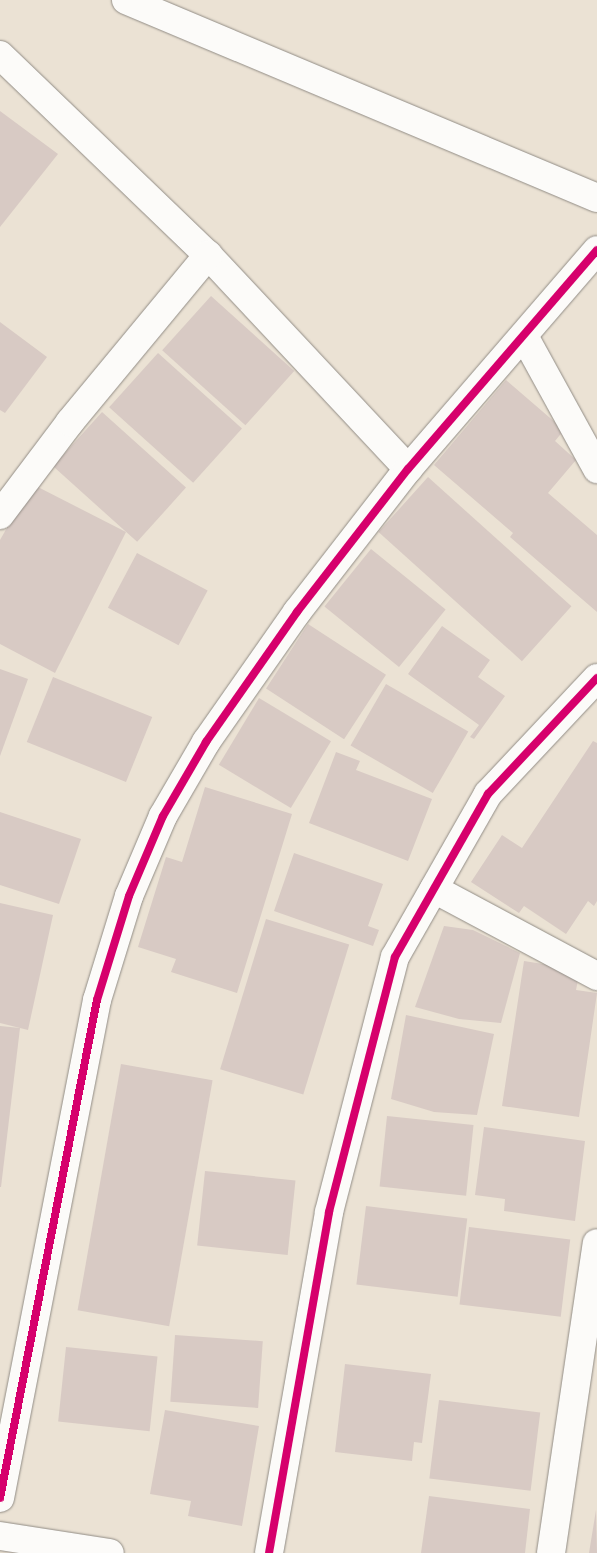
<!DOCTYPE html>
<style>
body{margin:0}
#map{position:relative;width:597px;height:1553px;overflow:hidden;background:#ebe2d4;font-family:"Libre Caslon Text",serif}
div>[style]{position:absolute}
.building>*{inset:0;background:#d8cac4;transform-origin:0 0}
.roads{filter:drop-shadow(0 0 1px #918c85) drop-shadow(0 0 1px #918c85)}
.minor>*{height:28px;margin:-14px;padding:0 14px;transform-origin:14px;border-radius:14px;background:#fcfbf9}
.cycleway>*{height:8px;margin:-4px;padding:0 4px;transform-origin:4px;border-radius:4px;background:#d6006c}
span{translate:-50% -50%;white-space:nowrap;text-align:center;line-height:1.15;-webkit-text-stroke:4.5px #f7f3e8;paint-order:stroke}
</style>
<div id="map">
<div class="building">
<div style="clip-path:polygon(0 111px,58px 154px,0 227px)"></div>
<div style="left:211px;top:296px;width:112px;height:73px;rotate:42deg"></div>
<div style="clip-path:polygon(0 322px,47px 357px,5px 413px,0 410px)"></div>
<div style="left:158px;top:353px;width:113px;height:73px;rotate:42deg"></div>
<div style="clip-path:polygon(506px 380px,564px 430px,555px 441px,576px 460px,548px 493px,597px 535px,597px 612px,510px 537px,513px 533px,434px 465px)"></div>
<div style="left:102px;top:412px;width:113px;height:73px;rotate:42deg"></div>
<div style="left:428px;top:477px;width:193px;height:74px;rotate:42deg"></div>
<div style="clip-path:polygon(32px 484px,126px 532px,55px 673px,0 644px,0 540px)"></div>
<div style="left:371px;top:549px;width:96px;height:74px;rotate:39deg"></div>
<div style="left:137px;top:553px;width:80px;height:62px;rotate:28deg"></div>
<div style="left:308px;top:624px;width:93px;height:77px;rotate:33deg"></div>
<div style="clip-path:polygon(442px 626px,490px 660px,478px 677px,505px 696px,474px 739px,470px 737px,479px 725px,408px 674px)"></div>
<div style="clip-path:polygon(0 669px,28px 679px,0 756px)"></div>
<div style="left:53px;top:677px;width:107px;height:70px;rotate:22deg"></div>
<div style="left:386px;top:684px;width:95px;height:71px;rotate:30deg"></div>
<div style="left:259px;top:698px;width:84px;height:78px;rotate:31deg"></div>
<div style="clip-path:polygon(593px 741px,597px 743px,597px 901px,594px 906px,588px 901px,566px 934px,524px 906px,519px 913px,471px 882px,502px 835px,522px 848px)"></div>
<div style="clip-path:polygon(336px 752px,360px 761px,356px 770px,432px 799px,408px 861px,309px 823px)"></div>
<div style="clip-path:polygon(205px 787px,292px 814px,237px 993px,171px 972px,176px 959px,138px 947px,166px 857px,182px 862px)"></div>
<div style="clip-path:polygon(0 812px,81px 839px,59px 904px,0 885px)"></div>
<div style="clip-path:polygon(294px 853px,383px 884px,368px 926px,379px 930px,373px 946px,274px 911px)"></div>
<div style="clip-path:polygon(0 903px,53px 915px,28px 1030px,0 1023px)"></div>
<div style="left:266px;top:919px;width:87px;height:157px;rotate:17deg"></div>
<div style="clip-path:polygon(444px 926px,473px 930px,520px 953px,501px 1023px,459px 1019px,415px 1007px)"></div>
<div style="clip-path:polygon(524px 961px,580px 970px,576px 990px,597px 993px,579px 1117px,502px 1106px)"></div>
<div style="clip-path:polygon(406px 1015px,494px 1034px,477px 1115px,434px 1112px,391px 1099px)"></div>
<div style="clip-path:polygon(0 1026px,20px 1028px,1px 1187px,0 1187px)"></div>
<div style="left:121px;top:1064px;width:93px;height:250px;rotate:10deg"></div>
<div style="left:387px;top:1116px;width:87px;height:71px;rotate:6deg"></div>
<div style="clip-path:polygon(484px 1127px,585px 1141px,575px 1221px,504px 1211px,505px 1199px,475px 1195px)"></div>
<div style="left:205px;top:1171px;width:91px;height:75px;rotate:6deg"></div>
<div style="left:366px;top:1206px;width:102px;height:79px;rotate:7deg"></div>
<div style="left:469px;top:1227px;width:102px;height:78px;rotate:7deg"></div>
<div style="left:175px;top:1335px;width:88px;height:67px;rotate:4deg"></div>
<div style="left:66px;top:1347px;width:92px;height:75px;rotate:6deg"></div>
<div style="clip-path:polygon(345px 1364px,431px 1374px,422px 1443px,414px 1442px,412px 1461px,335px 1452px)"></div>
<div style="left:439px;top:1400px;width:102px;height:79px;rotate:7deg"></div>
<div style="clip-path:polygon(165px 1410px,259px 1426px,242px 1526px,188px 1516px,191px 1501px,150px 1494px)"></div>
<div style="clip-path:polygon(429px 1496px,530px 1509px,525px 1553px,421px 1553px)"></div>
<div style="clip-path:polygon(596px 1510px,597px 1553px,589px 1553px)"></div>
</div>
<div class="roads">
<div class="minor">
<div style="left:126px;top:0;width:511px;rotate:22.8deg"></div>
<div style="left:0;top:55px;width:289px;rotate:43.9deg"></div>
<div style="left:208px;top:255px;width:293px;rotate:46.9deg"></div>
<div style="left:524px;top:336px;width:152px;rotate:61.2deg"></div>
<div style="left:0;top:515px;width:116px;rotate:-53deg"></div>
<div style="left:70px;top:422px;width:217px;rotate:-50.4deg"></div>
<div style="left:434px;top:889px;width:185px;rotate:28.1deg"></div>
<div style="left:0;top:1498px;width:507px;rotate:-78.98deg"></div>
<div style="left:97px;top:1000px;width:109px;rotate:-72.9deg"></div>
<div style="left:129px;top:896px;width:87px;rotate:-67deg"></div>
<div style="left:163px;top:816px;width:86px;rotate:-59.8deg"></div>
<div style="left:206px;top:742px;width:159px;rotate:-55deg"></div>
<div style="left:297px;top:612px;width:181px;rotate:-52.2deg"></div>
<div style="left:408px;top:469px;width:289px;rotate:-49.2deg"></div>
<div style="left:0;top:1536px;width:111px;rotate:8.8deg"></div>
<div style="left:269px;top:1553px;width:346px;rotate:-80deg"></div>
<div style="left:329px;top:1212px;width:263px;rotate:-75.5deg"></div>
<div style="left:395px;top:957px;width:188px;rotate:-60.3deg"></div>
<div style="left:488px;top:794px;width:159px;rotate:-46.8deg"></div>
<div style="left:551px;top:1553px;width:313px;rotate:-81.6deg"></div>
</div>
</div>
<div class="cycleway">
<div style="left:0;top:1498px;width:507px;rotate:-78.98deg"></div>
<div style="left:97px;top:1000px;width:109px;rotate:-72.9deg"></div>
<div style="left:129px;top:896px;width:87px;rotate:-67deg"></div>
<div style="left:163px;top:816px;width:86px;rotate:-59.8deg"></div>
<div style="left:206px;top:742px;width:159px;rotate:-55deg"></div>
<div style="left:297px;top:612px;width:181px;rotate:-52.2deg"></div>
<div style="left:408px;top:469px;width:289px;rotate:-49.2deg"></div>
<div style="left:269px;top:1553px;width:346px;rotate:-80deg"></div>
<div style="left:329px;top:1212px;width:263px;rotate:-75.5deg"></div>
<div style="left:395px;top:957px;width:188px;rotate:-60.3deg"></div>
<div style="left:488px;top:794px;width:159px;rotate:-46.8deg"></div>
</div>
</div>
